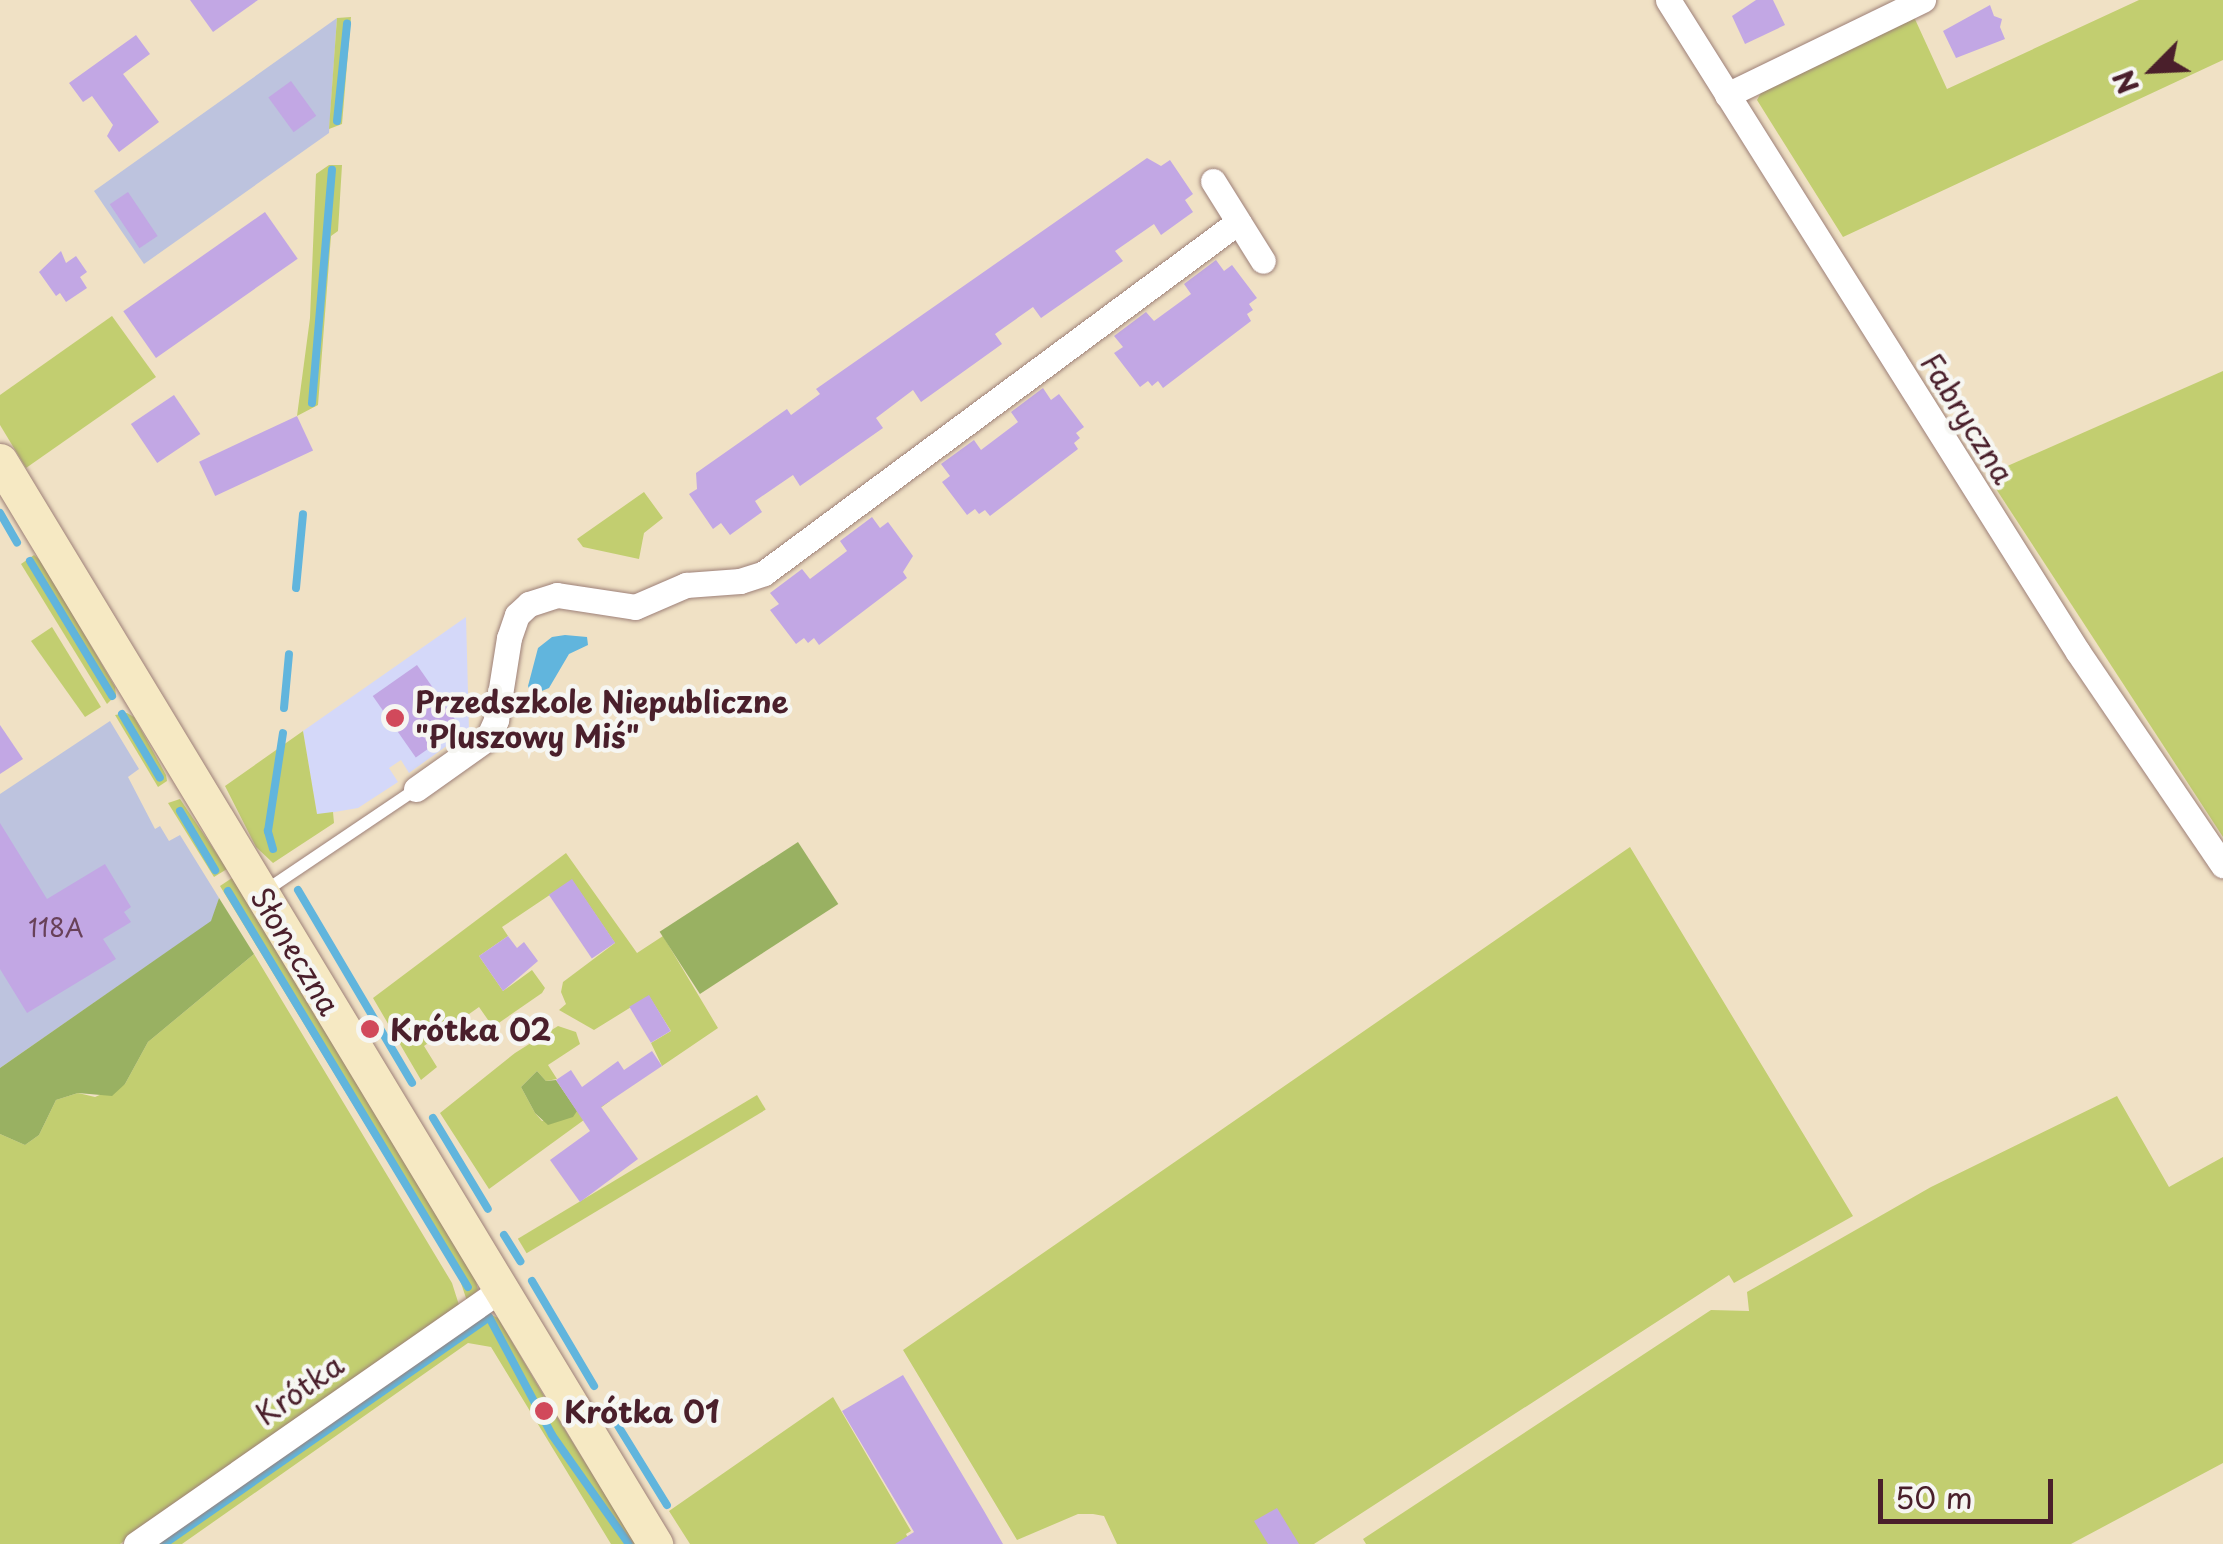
<!DOCTYPE html>
<meta charset="utf-8">
<style>
body{margin:0}
#map{position:relative;width:2223px;height:1544px;overflow:hidden;background:#f0e1c5;font-family:"Playpen Sans",sans-serif}
div>[style]{position:absolute}
.built>*{inset:0;background:#d4d8f9}
.industrial>*{inset:0;background:#bdc3de}
.green>*{inset:0;background:#c2ce70;transform-origin:0 0}
.forest>*{inset:0;background:#99b162;transform-origin:0 0}
.water>*{inset:0;background:#61b5dd}
.stream>*{height:8px;margin:-4px;padding:0 4px;transform-origin:4px;border-radius:4px;background:#61b5dd}
.building>*{inset:0;background:#c2a7e4;transform-origin:0 0}
.roads{filter:drop-shadow(0 0 2px #9d8078) drop-shadow(0 0 2px #9d8078)}
.lane>*{height:12px;margin:-6px;padding:0 6px;transform-origin:6px;border-radius:6px;background:#fff}
.street>*{height:25px;margin:-12.5px;padding:0 12.5px;transform-origin:12.5px;border-radius:12.5px;background:#fff}
.secondary>*{height:35px;margin:-17.5px;padding:0 17.5px;transform-origin:17.5px;border-radius:17.5px;background:#f6e9c3}
.dots>*{width:28px;height:28px;translate:-50% -50%;box-sizing:border-box;border:5px solid #f6f6f2;border-radius:50%}
span{translate:-50% -50%;white-space:nowrap;text-align:center;line-height:1.15;-webkit-text-stroke:9px #f6f6f2;paint-order:stroke}
.number-label{font-size:25px;color:#684159}
.number-label span{-webkit-text-stroke-width:0}
.street-label{font-size:30px;color:#4a1f2b}
.poi-label{font-size:30px;color:#4a1f2b;font-weight:700}
.left{translate:0 -50%;text-align:left}
.north{position:absolute;left:2103px;top:20px;width:100px;height:100px;-webkit-text-stroke:8px #f6f6f2;paint-order:stroke;rotate:246deg;font-size:28px;font-weight:700;line-height:40px;text-align:center;color:#4a1f2b}
.north::after{content:'';display:block;margin:auto;width:35px;height:45px;background:#4a1f2b;clip-path:polygon(50% 0,100% 100%,50% 72%,0 100%)}
.scale{position:absolute;left:1878px;top:1479px;width:175px;height:45px;box-sizing:border-box;border:5px solid #4a1f2b;border-top:0;padding-left:12px;font-size:30px;line-height:35px;white-space:nowrap;color:#4a1f2b;-webkit-text-stroke:8px #f6f6f2;paint-order:stroke}
</style>
<div id="map">
<div class="built">
<div style="clip-path:polygon(466px 617px,469px 730px,409px 773px,401px 760px,389px 768px,398px 782px,358px 808px,317px 815px,303px 731px)"></div>
</div>
<div class="industrial">
<div style="clip-path:polygon(337px 18px,329px 133px,144px 264px,94px 191px)"></div>
<div style="clip-path:polygon(110px 721px,139px 769px,128px 777px,155px 829px,160px 826px,169px 841px,180px 835px,219px 898px,212px 921px,0 1068px,0 794px)"></div>
</div>
<div class="green">
<div style="clip-path:polygon(2139px 0,2223px 0,2223px 60px,1843px 237px,1757px 100px,1763px 89px,1914px 17px,1947px 89px)"></div>
<div style="clip-path:polygon(351px 17px,342px 124px,329px 129px,337px 18px)"></div>
<div style="clip-path:polygon(329px 165px,342px 165px,338px 231px,331px 236px,318px 405px,297px 416px,310px 318px,316px 174px)"></div>
<div style="clip-path:polygon(112px 316px,156px 377px,26px 468px,0 425px,0 395px)"></div>
<div style="clip-path:polygon(2223px 371px,2223px 837px,1987px 475px)"></div>
<div style="clip-path:polygon(644px 492px,663px 518px,644px 533px,639px 559px,583px 547px,577px 539px)"></div>
<div style="clip-path:polygon(34px 555px,43px 563px,115px 687px,116px 695px,107px 704px,21px 564px)"></div>
<div style="clip-path:polygon(52px 627px,101px 707px,85px 717px,31px 641px)"></div>
<div style="clip-path:polygon(127px 713px,134px 717px,166px 775px,167px 781px,158px 787px,115px 715px)"></div>
<div style="clip-path:polygon(303px 731px,317px 814px,333px 812px,334px 823px,273px 863px,256px 847px,225px 786px)"></div>
<div style="clip-path:polygon(180px 799px,227px 869px,214px 877px,168px 803px)"></div>
<div style="clip-path:polygon(1630px 847px,1853px 1216px,1734px 1283px,1729px 1275px,1314px 1544px,1117px 1544px,1104px 1516px,1093px 1514px,1078px 1514px,1017px 1540px,903px 1350px)"></div>
<div style="clip-path:polygon(566px 853px,637px 953px,663px 936px,718px 1028px,662px 1066px,651px 1043px,671px 1031px,649px 996px,594px 1030px,559px 1010px,566px 1004px,561px 992px,563px 982px,615px 943px,572px 880px,502px 927px,508px 936px,479px 956px,503px 991px,532px 970px,545px 988px,542px 993px,493px 1027px,479px 1007px,424px 1046px,437px 1067px,421px 1080px,373px 998px)"></div>
<div style="clip-path:polygon(232px 878px,475px 1277px,478px 1290px,467px 1301px,460px 1280px,220px 886px)"></div>
<div style="clip-path:polygon(254px 954px,452px 1283px,459px 1305px,120px 1544px,0 1544px,0 1134px,25px 1145px,39px 1135px,56px 1100px,78px 1093px,95px 1097px,125px 1084px,148px 1042px)"></div>
<div style="clip-path:polygon(558px 1026px,576px 1032px,580px 1044px,548px 1065px,557px 1079px,546px 1081px,537px 1071px,521px 1087px,535px 1113px,542px 1121px,577px 1111px,573px 1105px,602px 1088px,610px 1101px,489px 1189px,440px 1113px,515px 1053px)"></div>
<div style="left:757px;top:1095px;width:17px;height:279px;rotate:59deg"></div>
<div style="clip-path:polygon(2117px 1096px,2169px 1187px,2223px 1157px,2223px 1463px,2071px 1544px,1366px 1544px,1363px 1539px,1711px 1310px,1749px 1311px,1747px 1292px,1931px 1187px)"></div>
<div style="clip-path:polygon(481px 1310px,498px 1318px,544px 1396px,532px 1404px,544px 1424px,557px 1417px,636px 1544px,611px 1544px,491px 1347px,468px 1343px,182px 1544px,148px 1544px)"></div>
<div style="clip-path:polygon(833px 1397px,911px 1531px,906px 1534px,911px 1544px,690px 1544px,669px 1511px)"></div>
</div>
<div class="forest">
<div style="left:798px;top:842px;width:74px;height:165px;rotate:57deg"></div>
<div style="clip-path:polygon(219px 898px,254px 954px,148px 1042px,125px 1084px,112px 1096px,78px 1093px,56px 1100px,39px 1135px,25px 1145px,0 1134px,0 1068px,211px 921px)"></div>
<div style="clip-path:polygon(537px 1071px,546px 1081px,556px 1080px,577px 1111px,573px 1117px,548px 1125px,535px 1113px,521px 1087px)"></div>
</div>
<div class="water">
<div style="clip-path:polygon(565px 635px,587px 637px,588px 645px,569px 654px,549px 688px,532px 695px,528px 686px,538px 648px,552px 637px)"></div>
</div>
<div class="stream">
<div style="left:337px;top:121px;width:98px;rotate:-84.1deg"></div>
<div style="left:312px;top:403px;width:234px;rotate:-85.1deg"></div>
<div style="left:0;top:513px;width:34px;rotate:60deg"></div>
<div style="left:30px;top:561px;width:158px;rotate:58.7deg"></div>
<div style="left:296px;top:588px;width:74px;rotate:-84.6deg"></div>
<div style="left:284px;top:708px;width:54px;rotate:-84.7deg"></div>
<div style="left:122px;top:714px;width:74px;rotate:59.3deg"></div>
<div style="left:180px;top:811px;width:69px;rotate:59.3deg"></div>
<div style="left:273px;top:849px;width:19px;rotate:-106deg"></div>
<div style="left:268px;top:831px;width:99px;rotate:-81.3deg"></div>
<div style="left:298px;top:890px;width:224px;rotate:59.4deg"></div>
<div style="left:228px;top:891px;width:463px;rotate:58.8deg"></div>
<div style="left:433px;top:1118px;width:106px;rotate:58.9deg"></div>
<div style="left:504px;top:1235px;width:31px;rotate:58deg"></div>
<div style="left:532px;top:1281px;width:122px;rotate:59.4deg"></div>
<div style="left:607px;top:1408px;width:114px;rotate:58.3deg"></div>
<div style="left:164px;top:1544px;width:396px;rotate:-34.9deg"></div>
<div style="left:489px;top:1317px;width:134px;rotate:61.9deg"></div>
<div style="left:552px;top:1435px;width:133px;rotate:54.8deg"></div>
</div>
<div class="building">
<div style="clip-path:polygon(190px 0,258px 0,213px 32px)"></div>
<div style="clip-path:polygon(1756px 0,1773px 0,1785px 25px,1745px 44px,1732px 16px)"></div>
<div style="clip-path:polygon(1990px 5px,1994px 16px,2002px 19px,2000px 27px,2005px 39px,1956px 58px,1943px 31px)"></div>
<div style="clip-path:polygon(136px 35px,150px 54px,123px 74px,159px 122px,119px 152px,107px 136px,113px 125px,92px 96px,83px 102px,69px 83px)"></div>
<div style="left:291px;top:81px;width:43px;height:28px;rotate:54deg"></div>
<div style="clip-path:polygon(1147px 158px,1161px 166px,1170px 160px,1193px 194px,1185px 200px,1193px 212px,1161px 235px,1154px 224px,1115px 251px,1123px 261px,1041px 318px,1033px 307px,995px 334px,1002px 344px,921px 402px,913px 390px,876px 418px,883px 428px,833px 463px,800px 486px,793px 475px,755px 501px,762px 512px,730px 535px,721px 523px,713px 529px,689px 494px,697px 489px,696px 473px,787px 409px,791px 415px,820px 394px,816px 389px)"></div>
<div style="left:128px;top:192px;width:53px;height:22px;rotate:56deg"></div>
<div style="left:265px;top:212px;width:57px;height:173px;rotate:55deg"></div>
<div style="clip-path:polygon(61px 251px,66px 263px,76px 256px,87px 272px,80px 277px,87px 288px,66px 302px,60px 293px,56px 296px,39px 272px)"></div>
<div style="clip-path:polygon(1216px 260px,1224px 271px,1232px 265px,1257px 298px,1249px 304px,1253px 310px,1247px 314px,1251px 321px,1163px 388px,1158px 381px,1152px 386px,1148px 381px,1140px 387px,1114px 353px,1123px 347px,1114px 336px,1146px 312px,1154px 321px,1191px 294px,1184px 284px)"></div>
<div style="clip-path:polygon(1043px 388px,1051px 400px,1059px 394px,1084px 427px,1076px 433px,1080px 438px,1074px 443px,1078px 449px,990px 516px,985px 510px,979px 514px,975px 509px,967px 515px,942px 482px,950px 476px,941px 464px,974px 440px,981px 450px,1018px 422px,1011px 412px)"></div>
<div style="left:174px;top:395px;width:47px;height:52px;rotate:56deg"></div>
<div style="left:297px;top:416px;width:38px;height:108px;rotate:65deg"></div>
<div style="clip-path:polygon(872px 517px,880px 528px,888px 522px,913px 556px,903px 572px,907px 578px,819px 645px,814px 638px,808px 643px,804px 638px,796px 644px,770px 610px,779px 604px,770px 593px,802px 569px,810px 579px,847px 551px,840px 541px)"></div>
<div style="left:417px;top:665px;width:75px;height:54px;rotate:55deg"></div>
<div style="clip-path:polygon(0 725px,23px 759px,0 774px)"></div>
<div style="clip-path:polygon(0 823px,47px 899px,105px 864px,131px 907px,124px 912px,131px 922px,103px 939px,116px 959px,27px 1013px,0 969px)"></div>
<div style="left:572px;top:879px;width:77px;height:28px;rotate:56deg"></div>
<div style="clip-path:polygon(508px 936px,517px 948px,524px 942px,538px 961px,503px 991px,479px 956px)"></div>
<div style="left:649px;top:995px;width:42px;height:23px;rotate:59deg"></div>
<div style="clip-path:polygon(652px 1051px,662px 1066px,601px 1107px,638px 1159px,580px 1202px,550px 1160px,590px 1131px,556px 1080px,571px 1070px,582px 1087px,618px 1061px,624px 1070px)"></div>
<div style="clip-path:polygon(903px 1375px,984px 1511px,1003px 1544px,895px 1544px,914px 1532px,842px 1411px)"></div>
<div style="clip-path:polygon(1277px 1508px,1299px 1544px,1268px 1544px,1254px 1521px)"></div>
</div>
<div class="roads">
<div class="lane">
<div style="left:265px;top:891px;width:182px;rotate:-34deg"></div>
</div>
<div class="street">
<div style="left:1668px;top:0;width:770px;rotate:57.84deg"></div>
<div style="left:2078px;top:652px;width:258px;rotate:55.8deg"></div>
<div style="left:1727px;top:95px;width:218px;rotate:-25.9deg"></div>
<div style="left:1213px;top:181px;width:94px;rotate:58deg"></div>
<div style="left:416px;top:789px;width:88px;rotate:-35.3deg"></div>
<div style="left:488px;top:738px;width:20px;rotate:-66deg"></div>
<div style="left:496px;top:720px;width:83px;rotate:-81deg"></div>
<div style="left:509px;top:638px;width:24px;rotate:-71deg"></div>
<div style="left:517px;top:615px;width:16px;rotate:-43deg"></div>
<div style="left:529px;top:604px;width:29px;rotate:-18deg"></div>
<div style="left:557px;top:595px;width:79px;rotate:8.7deg"></div>
<div style="left:635px;top:607px;width:56px;rotate:-23.3deg"></div>
<div style="left:686px;top:585px;width:54px;rotate:-4.2deg"></div>
<div style="left:740px;top:581px;width:25px;rotate:-18deg"></div>
<div style="left:764px;top:573px;width:590px;rotate:-36.52deg"></div>
<div style="left:136px;top:1544px;width:446px;rotate:-34.9deg"></div>
</div>
<div class="secondary">
<div style="left:0;top:461px;width:1266px;rotate:58.83deg"></div>
</div>
</div>
<div class="dots">
<div style="left:395px;top:718px;background:#d1495b"></div>
<div style="left:370px;top:1029px;background:#d1495b"></div>
<div style="left:544px;top:1411px;background:#d1495b"></div>
</div>
<div class="number-label">
<span style="left:56px;top:927px">118A</span>
</div>
<div class="street-label">
<span style="left:1968px;top:418px;rotate:58deg">Fabryczna</span>
<span style="left:296px;top:951px;rotate:59deg">Słoneczna</span>
<span style="left:299px;top:1389px;rotate:-35deg">Krótka</span>
</div>
<div class="poi-label">
<span class="left" style="left:415px;top:718px">Przedszkole Niepubliczne<br>"Pluszowy Miś"</span>
<span class="left" style="left:390px;top:1029px">Krótka 02</span>
<span class="left" style="left:564px;top:1411px">Krótka 01</span>
</div>
<div class="north">N</div>
<div class="scale">50 m</div>
</div>
